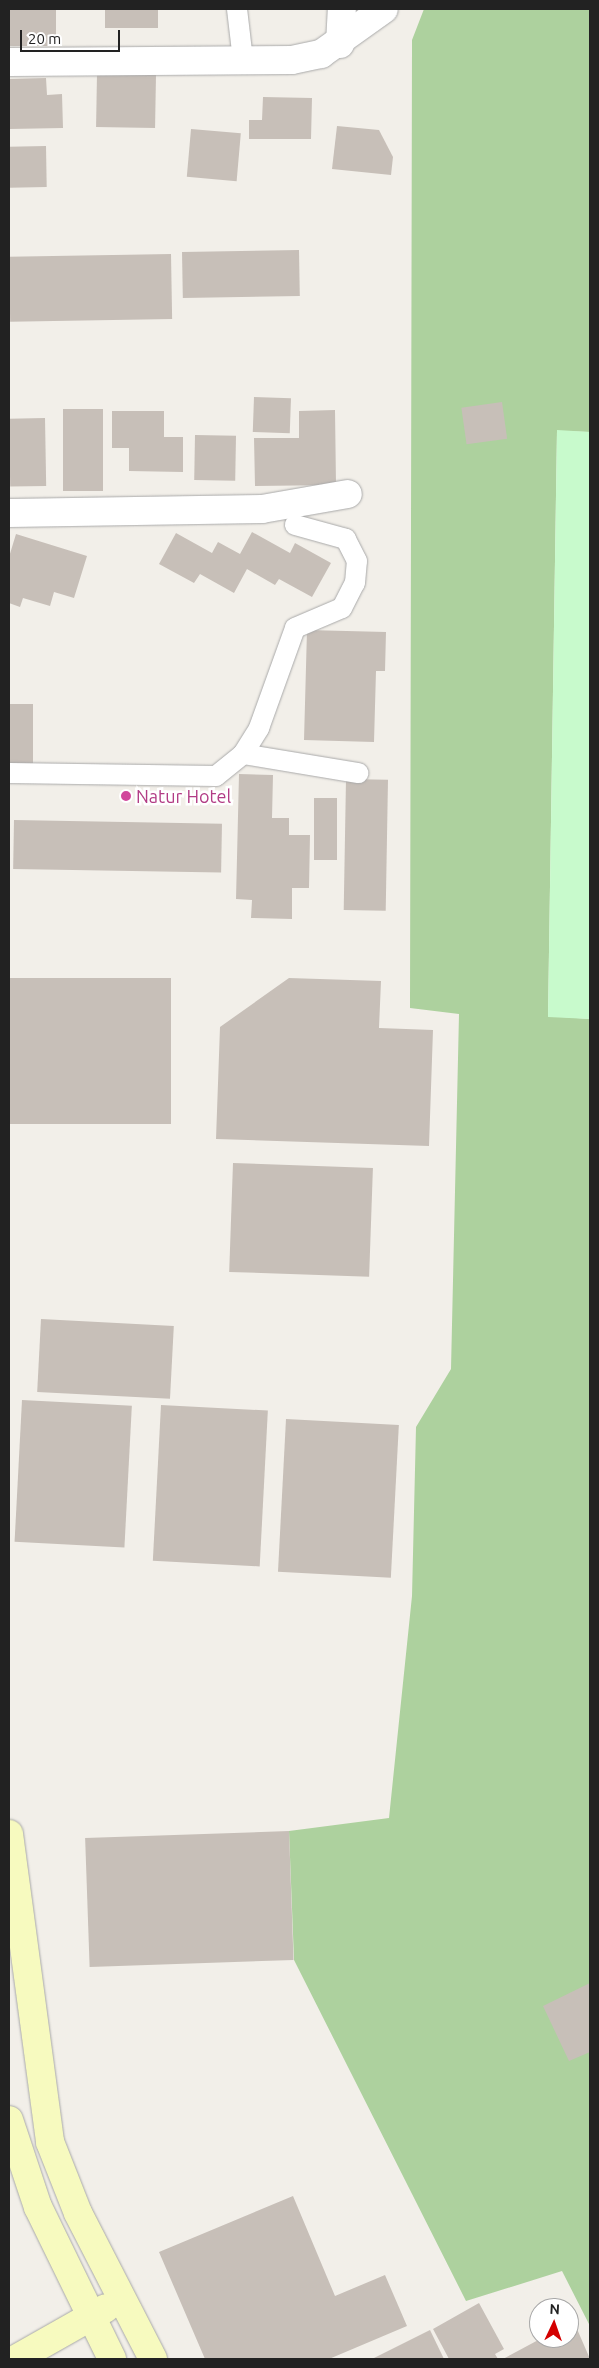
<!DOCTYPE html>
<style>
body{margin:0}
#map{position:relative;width:599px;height:2368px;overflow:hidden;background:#f2efe9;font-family:Ubuntu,sans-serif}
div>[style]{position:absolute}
.forest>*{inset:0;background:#add19e}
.park>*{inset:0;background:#c8facc}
.building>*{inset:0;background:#c7bfb8;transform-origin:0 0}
.roads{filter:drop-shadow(0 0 1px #a9a9a9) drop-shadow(0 0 1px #a9a9a9)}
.lane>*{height:20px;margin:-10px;padding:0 10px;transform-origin:10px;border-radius:10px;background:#fff}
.street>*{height:28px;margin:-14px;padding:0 14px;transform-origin:14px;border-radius:14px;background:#fff}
.secondary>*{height:28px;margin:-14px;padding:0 14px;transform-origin:14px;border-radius:14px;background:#f7fabf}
.dots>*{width:14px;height:14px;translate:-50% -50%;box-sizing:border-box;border:2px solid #fff;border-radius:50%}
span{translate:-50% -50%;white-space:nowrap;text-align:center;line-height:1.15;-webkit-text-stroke:5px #fff;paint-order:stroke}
.hotel-label{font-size:18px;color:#b23c85}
.left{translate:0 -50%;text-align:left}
.frame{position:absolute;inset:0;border:10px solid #222;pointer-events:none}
.north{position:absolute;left:529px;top:2298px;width:50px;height:50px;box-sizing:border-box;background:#fff;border:1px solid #a7a7a7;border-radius:50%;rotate:3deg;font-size:14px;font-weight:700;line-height:20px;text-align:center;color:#222}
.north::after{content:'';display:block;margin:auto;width:18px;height:22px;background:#d40000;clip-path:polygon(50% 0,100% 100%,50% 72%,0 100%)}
.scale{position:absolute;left:20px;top:30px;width:100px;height:22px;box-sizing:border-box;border:2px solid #222;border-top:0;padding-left:6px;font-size:15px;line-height:18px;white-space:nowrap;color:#222;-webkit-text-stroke:4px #fff;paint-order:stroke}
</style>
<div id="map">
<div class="forest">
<div style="clip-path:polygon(424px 9px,590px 9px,590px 432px,557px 431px,548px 1016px,590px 1019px,590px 2326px,562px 2271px,466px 2301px,294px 1960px,289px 1831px,389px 1818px,412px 1596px,416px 1427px,451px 1369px,459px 1014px,410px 1008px,412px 40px)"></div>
</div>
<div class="park">
<div style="clip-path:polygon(557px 430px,590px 432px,590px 1019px,548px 1017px)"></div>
</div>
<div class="building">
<div style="left:9px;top:9px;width:47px;height:37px"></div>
<div style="left:105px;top:9px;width:53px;height:19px"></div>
<div style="left:97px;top:74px;width:59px;height:53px;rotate:1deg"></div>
<div style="clip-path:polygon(46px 78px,47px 95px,62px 94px,63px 128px,9px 129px,9px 79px)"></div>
<div style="clip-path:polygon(263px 97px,312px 98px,311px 139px,249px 139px,249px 120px,262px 120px)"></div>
<div style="clip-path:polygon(337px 126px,379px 130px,393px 157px,391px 175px,332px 169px)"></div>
<div style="left:191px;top:129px;width:50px;height:48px;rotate:5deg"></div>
<div style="left:46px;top:146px;width:41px;height:37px;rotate:89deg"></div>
<div style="left:299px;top:250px;width:46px;height:117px;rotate:89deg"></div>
<div style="left:171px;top:254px;width:65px;height:162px;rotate:89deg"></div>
<div style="left:254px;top:397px;width:37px;height:35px;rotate:2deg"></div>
<div style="left:502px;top:402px;width:37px;height:41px;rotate:82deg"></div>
<div style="left:63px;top:409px;width:40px;height:82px"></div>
<div style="clip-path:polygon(335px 410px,336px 485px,255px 486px,254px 438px,299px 438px,299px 411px)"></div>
<div style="clip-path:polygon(112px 411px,164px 411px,164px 437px,183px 437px,183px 472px,129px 471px,129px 448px,112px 448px)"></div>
<div style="left:45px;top:418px;width:68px;height:36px;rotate:89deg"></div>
<div style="left:195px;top:435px;width:41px;height:45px;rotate:1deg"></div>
<div style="clip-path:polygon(252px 532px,290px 553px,295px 543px,331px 563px,312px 597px,279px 579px,275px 585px,247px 569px,234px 593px,200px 574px,194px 583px,159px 564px,176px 533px,212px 553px,218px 542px,240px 554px)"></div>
<div style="clip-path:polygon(16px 534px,87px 556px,74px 598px,54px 592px,50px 606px,23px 598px,20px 607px,9px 603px,9px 557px)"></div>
<div style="clip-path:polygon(307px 630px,386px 632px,385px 671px,376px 671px,374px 742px,304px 740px)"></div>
<div style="left:9px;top:704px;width:24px;height:63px"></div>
<div style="clip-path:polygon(239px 774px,273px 775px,272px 818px,289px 818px,289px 835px,310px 835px,309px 888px,292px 888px,292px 919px,251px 918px,252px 900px,236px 899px)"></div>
<div style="left:346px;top:779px;width:42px;height:131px;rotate:1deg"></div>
<div style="left:314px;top:798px;width:23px;height:62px"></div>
<div style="left:14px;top:820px;width:208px;height:49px;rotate:1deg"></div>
<div style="left:171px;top:978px;width:146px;height:162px;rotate:90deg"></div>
<div style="clip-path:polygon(289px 978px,381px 981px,379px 1028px,433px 1030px,429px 1146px,216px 1139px,220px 1027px)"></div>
<div style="left:233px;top:1163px;width:140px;height:109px;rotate:2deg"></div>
<div style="left:41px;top:1319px;width:133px;height:73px;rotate:3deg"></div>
<div style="left:22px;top:1400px;width:110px;height:142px;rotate:3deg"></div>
<div style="left:161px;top:1405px;width:107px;height:156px;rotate:3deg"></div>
<div style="left:286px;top:1419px;width:113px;height:153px;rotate:3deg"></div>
<div style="left:289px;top:1831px;width:129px;height:204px;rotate:88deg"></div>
<div style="clip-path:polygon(590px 1983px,590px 2052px,569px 2061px,543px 2006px)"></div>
<div style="clip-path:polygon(293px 2196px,335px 2296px,385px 2275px,407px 2326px,329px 2359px,205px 2359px,159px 2252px)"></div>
<div style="clip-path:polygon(479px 2303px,504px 2349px,495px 2354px,498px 2359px,449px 2359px,433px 2329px)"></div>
<div style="clip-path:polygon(574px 2322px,590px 2359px,503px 2359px,542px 2338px,569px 2338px,569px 2325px)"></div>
<div style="clip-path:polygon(430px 2330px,444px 2359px,372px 2359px)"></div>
</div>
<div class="roads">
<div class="lane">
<div style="left:237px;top:9px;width:51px;rotate:83.3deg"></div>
<div style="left:243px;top:754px;width:117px;rotate:9.4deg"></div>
<div style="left:9px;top:773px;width:207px;rotate:0.8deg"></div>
<div style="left:216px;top:776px;width:35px;rotate:-39deg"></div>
<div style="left:243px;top:754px;width:31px;rotate:-58deg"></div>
<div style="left:259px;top:728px;width:106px;rotate:-70.2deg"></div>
<div style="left:295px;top:628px;width:51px;rotate:-23.1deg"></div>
<div style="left:342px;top:608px;width:28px;rotate:-63deg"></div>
<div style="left:355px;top:583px;width:22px;rotate:-85deg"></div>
<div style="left:357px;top:561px;width:25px;rotate:-117deg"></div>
<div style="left:346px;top:539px;width:53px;rotate:-164.6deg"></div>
</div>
<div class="street">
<div style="left:340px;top:44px;width:35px;rotate:-87deg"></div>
<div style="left:9px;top:62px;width:283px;rotate:-0.4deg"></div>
<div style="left:292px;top:60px;width:30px;rotate:-12deg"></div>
<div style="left:321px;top:54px;width:77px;rotate:-35.5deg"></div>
<div style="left:9px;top:513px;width:253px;rotate:-0.9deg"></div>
<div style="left:262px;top:509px;width:87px;rotate:-9.9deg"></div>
</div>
<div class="secondary">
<div style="left:9px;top:1834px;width:311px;rotate:82.4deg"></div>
<div style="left:50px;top:2142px;width:76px;rotate:68.5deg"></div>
<div style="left:78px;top:2213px;width:164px;rotate:62.8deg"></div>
<div style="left:9px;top:2120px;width:92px;rotate:71.6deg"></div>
<div style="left:38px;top:2207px;width:169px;rotate:64deg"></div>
<div style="left:16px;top:2359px;width:103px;rotate:-29.5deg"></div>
</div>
</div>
<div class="dots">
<div style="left:126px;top:796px;background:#d1479c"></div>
</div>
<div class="hotel-label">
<span class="left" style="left:136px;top:796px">Natur Hotel</span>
</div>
<div class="frame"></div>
<div class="north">N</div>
<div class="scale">20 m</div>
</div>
